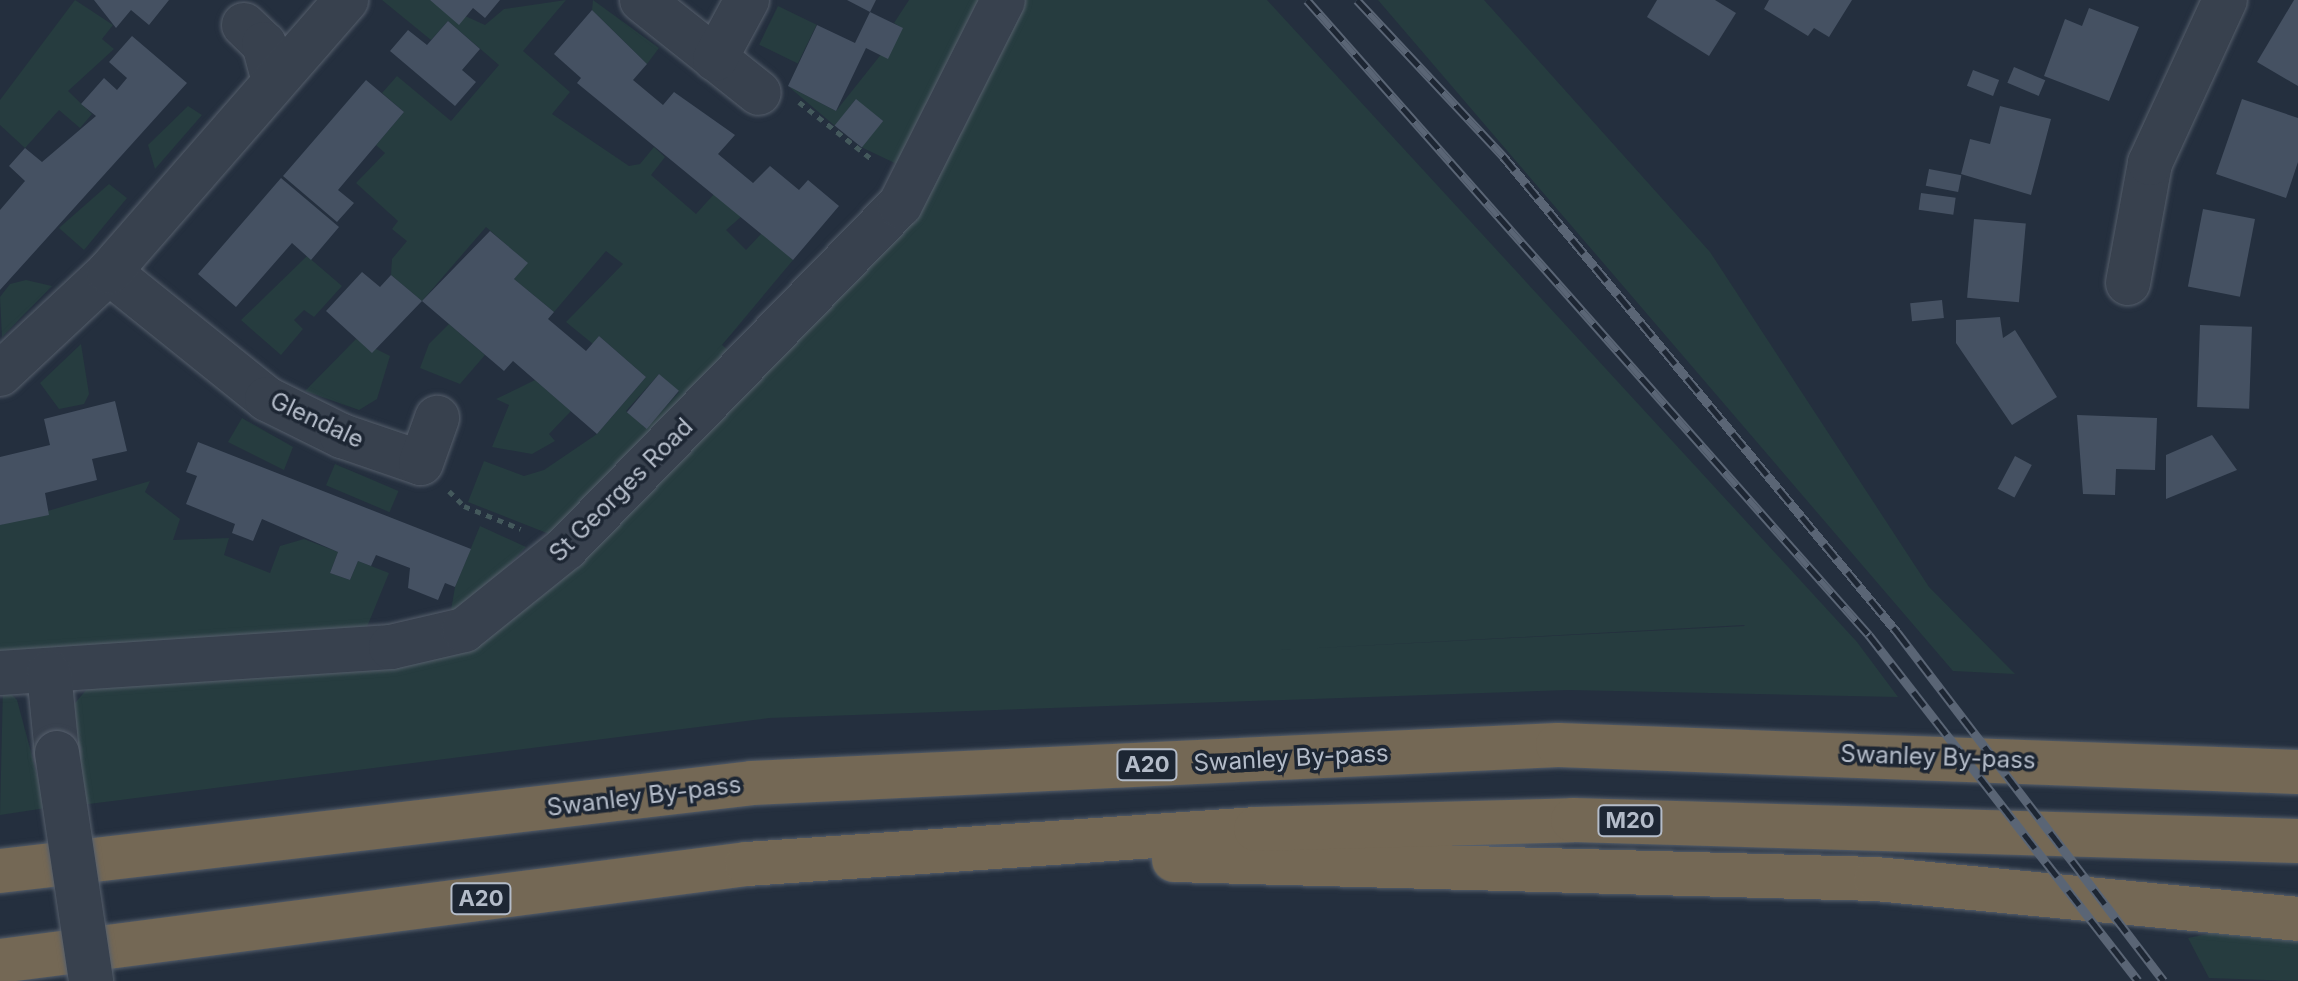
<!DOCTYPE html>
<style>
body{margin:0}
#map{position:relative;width:2298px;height:981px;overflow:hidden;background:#242f3e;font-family:Inter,sans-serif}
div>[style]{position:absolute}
.green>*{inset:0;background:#263c3f;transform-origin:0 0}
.building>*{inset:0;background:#455162;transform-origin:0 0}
.path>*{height:5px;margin-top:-2.5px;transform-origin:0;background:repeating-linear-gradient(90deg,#44595c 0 6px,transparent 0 12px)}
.roads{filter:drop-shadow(0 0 2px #565f6c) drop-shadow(0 0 2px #565f6c)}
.minor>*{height:44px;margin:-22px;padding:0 22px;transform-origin:22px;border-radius:22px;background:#38414e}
.highway>*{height:44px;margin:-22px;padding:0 22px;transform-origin:22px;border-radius:22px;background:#746855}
.rail>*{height:9px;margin-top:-4.5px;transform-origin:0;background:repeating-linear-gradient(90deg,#1d2633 0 18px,#5a6575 0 36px);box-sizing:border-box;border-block:2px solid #5a6575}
.bridges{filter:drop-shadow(0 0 2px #565f6c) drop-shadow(0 0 2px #565f6c)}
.minor-bridge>*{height:44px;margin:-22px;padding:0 22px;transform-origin:22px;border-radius:22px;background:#38414e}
span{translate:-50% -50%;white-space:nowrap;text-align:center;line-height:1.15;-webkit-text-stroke:7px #1d2633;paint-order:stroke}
.shield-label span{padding:2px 6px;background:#1d2633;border:2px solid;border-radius:6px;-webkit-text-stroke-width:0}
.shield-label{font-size:22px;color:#b4bcc9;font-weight:700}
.street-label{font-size:24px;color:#b4bcc9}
</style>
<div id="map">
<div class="green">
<div style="clip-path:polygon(75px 0,113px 25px,102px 39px,114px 49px,68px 91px,92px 114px,80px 128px,59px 110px,25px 148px,0 125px,0 100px)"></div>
<div style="clip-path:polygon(evenodd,382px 0,430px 0,485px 25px,504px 9px,566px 0,523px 51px,570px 92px,552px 114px,629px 166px,640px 164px,654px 147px,665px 157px,651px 175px,696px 214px,715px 193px,742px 216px,726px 230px,746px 250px,762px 233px,793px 260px,722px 345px,728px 350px,562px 539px,468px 502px,484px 461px,524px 476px,544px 470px,597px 434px,646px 377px,599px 336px,593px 344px,566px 322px,623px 264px,606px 251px,554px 312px,514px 279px,527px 263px,486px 227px,422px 301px,391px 275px,392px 259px,407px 241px,392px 229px,398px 221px,356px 183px,385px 153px,376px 145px,404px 112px,382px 93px,397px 76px,451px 121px,499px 65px,448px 21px,431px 40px,382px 0,659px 374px,679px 392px,646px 428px,626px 411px,659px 374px)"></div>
<div style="clip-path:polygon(593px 0,659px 48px,647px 64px,592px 10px)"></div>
<div style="clip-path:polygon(909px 0,986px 0,901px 166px,861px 147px,883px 121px,855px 100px,835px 126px,788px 86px,836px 111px,902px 28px,894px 23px)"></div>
<div style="clip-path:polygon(evenodd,1023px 0,1267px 0,1857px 642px,1898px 697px,1568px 690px,769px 718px,81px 805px,70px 709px,87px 689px,461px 633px,837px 279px,1023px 0,1744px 625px,1745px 626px,1280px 650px,1281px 650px,1744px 625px)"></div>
<div style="clip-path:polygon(1378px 0,1484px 0,1710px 252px,1929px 587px,2015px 674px,1953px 671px)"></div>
<div style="left:778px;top:6px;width:43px;height:43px;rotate:26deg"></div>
<div style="clip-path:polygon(188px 106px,202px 115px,155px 169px,148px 145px)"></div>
<div style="clip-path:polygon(109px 184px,127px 198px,84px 250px,59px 228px)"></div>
<div style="clip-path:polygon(307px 256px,342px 286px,314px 317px,304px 310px,294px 320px,303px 329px,281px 355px,241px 320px)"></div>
<div style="clip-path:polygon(26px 280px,52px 286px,2px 337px,0 297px,10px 284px)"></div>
<div style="clip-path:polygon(449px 324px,485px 355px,460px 384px,420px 368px,429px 344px)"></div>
<div style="clip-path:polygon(356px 339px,390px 356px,377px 399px,359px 410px,305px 391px)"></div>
<div style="clip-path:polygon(81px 344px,89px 394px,84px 404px,59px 409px,40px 383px)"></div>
<div style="clip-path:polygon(535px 380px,571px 411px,549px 434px,555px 441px,532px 454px,492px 447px,509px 405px,496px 399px)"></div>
<div style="clip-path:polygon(242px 418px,293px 447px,284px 470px,228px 442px)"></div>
<div style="left:335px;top:464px;width:69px;height:23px;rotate:23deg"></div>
<div style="clip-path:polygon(150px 481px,145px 492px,180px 519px,173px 540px,229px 538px,224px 555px,270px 573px,280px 546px,304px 539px,338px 552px,330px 573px,350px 580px,358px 561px,389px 573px,360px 644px,0 666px,0 525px)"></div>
<div style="clip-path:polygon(480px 526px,526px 547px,448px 628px,455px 587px)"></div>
<div style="clip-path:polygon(3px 686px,17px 700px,46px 808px,0 815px)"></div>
<div style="clip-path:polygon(2226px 930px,2298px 938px,2298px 981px,2209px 978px,2188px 938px)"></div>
</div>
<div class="building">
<div style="clip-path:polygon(94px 0,169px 0,149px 25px,131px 10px,116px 28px)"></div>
<div style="clip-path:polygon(430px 0,500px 0,485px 18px,473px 8px,459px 25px)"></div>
<div style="clip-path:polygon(847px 0,876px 0,870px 12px)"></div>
<div style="clip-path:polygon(1657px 0,1715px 0,1736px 13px,1709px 56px,1647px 17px)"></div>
<div style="clip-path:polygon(1769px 0,1852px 0,1829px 37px,1814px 28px,1808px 36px,1764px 9px)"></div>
<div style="clip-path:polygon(2294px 0,2298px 0,2298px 86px,2257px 62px)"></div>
<div style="clip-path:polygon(2089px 8px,2139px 27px,2109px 101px,2044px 76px,2065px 19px,2082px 26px)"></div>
<div style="clip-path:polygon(592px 10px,647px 64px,633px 80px,663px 105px,674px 92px,735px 135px,718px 154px,753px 183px,770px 166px,799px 190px,808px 180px,839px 206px,793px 260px,577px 83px,581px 78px,554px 54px)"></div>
<div style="clip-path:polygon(870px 12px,903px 28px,888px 59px,866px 48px,836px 111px,788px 86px,817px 25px,855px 43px)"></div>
<div style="clip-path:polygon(448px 21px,480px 49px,462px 70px,476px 82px,455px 106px,390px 51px,408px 30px,427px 45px)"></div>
<div style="clip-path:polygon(132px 36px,187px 83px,0 290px,0 210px,25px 181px,9px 166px,25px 148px,42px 162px,96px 116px,81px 104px,104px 78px,117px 90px,127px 78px,109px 62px)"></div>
<div style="left:2014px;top:67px;width:34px;height:17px;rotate:23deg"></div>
<div style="left:1973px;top:70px;width:28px;height:17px;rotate:21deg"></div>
<div style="clip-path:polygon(366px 80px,404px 112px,338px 190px,354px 203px,337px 222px,283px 176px)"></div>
<div style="left:856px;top:99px;width:35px;height:34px;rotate:39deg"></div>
<div style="clip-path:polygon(2242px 99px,2298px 118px,2298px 162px,2286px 198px,2216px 174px)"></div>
<div style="clip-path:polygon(2000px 106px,2051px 119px,2031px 195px,1961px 174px,1970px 139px,1990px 144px)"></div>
<div style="left:1929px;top:169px;width:33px;height:17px;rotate:11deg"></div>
<div style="clip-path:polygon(281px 178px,339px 227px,311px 260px,292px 243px,236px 307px,198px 274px)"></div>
<div style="left:1921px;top:193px;width:35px;height:17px;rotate:8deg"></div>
<div style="left:2203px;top:209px;width:53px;height:79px;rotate:11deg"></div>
<div style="left:1974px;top:219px;width:52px;height:79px;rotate:5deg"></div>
<div style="clip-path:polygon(490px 231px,528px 263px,514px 279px,554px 312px,548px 319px,586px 351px,599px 336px,646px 377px,597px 434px,513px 361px,504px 371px,422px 301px)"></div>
<div style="clip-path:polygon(362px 272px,380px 287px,391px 275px,422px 301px,372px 353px,326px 311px)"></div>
<div style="left:1942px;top:300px;width:18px;height:32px;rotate:84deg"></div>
<div style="clip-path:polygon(2000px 317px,2003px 338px,2015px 330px,2057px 397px,2012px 425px,1956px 343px,1956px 320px)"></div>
<div style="left:2200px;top:325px;width:52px;height:82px;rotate:2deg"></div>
<div style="left:659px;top:374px;width:26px;height:50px;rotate:40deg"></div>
<div style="clip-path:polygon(115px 401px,127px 451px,92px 459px,97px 480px,45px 493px,49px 515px,0 525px,0 457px,50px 445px,44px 419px)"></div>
<div style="clip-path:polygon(2077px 415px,2157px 418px,2155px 470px,2116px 469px,2115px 495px,2083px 494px)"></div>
<div style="clip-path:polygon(2212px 435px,2237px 470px,2166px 499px,2166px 455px)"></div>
<div style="clip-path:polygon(198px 442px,471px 549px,455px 587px,445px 583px,438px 600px,408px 588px,410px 568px,376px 555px,371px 566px,358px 561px,350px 580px,330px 573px,338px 552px,262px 519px,253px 541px,232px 533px,235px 524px,186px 504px,197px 476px,186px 472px)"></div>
<div style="left:2015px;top:456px;width:19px;height:37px;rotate:28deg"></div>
</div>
<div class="path">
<div style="left:799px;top:102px;width:94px;rotate:38.1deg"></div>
<div style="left:449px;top:491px;width:21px;rotate:45deg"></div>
<div style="left:464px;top:506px;width:61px;rotate:22deg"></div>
</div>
<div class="roads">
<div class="minor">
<div style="left:642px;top:0;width:149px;rotate:38.5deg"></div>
<div style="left:244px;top:25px;width:28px;rotate:44deg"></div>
<div style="left:264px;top:44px;width:39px;rotate:75deg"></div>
<div style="left:715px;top:59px;width:67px;rotate:-61.5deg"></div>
<div style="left:109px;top:272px;width:203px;rotate:38.8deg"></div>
<div style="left:267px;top:399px;width:84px;rotate:26.3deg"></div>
<div style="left:342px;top:436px;width:83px;rotate:18.9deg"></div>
<div style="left:421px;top:463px;width:48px;rotate:-70.4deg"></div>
<div style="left:2128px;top:283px;width:122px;rotate:-79.6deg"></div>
<div style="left:2150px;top:163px;width:179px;rotate:-65.3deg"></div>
<div style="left:0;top:374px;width:149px;rotate:-43.1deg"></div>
<div style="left:109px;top:272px;width:361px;rotate:-48.9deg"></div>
<div style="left:0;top:673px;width:392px;rotate:-3.8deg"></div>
<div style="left:391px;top:647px;width:75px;rotate:-13.1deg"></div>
<div style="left:464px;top:630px;width:131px;rotate:-38.8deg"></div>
<div style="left:566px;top:548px;width:479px;rotate:-45.8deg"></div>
<div style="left:900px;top:205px;width:229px;rotate:-63.3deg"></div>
<div style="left:49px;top:673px;width:80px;rotate:84.3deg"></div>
</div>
<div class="highway">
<div style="left:1174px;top:860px;width:702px;rotate:1.55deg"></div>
<div style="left:1876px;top:879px;width:424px;rotate:5.4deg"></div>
<div style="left:0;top:871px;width:757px;rotate:-6.67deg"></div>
<div style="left:752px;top:783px;width:807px;rotate:-2.7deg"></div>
<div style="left:1558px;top:745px;width:740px;rotate:2.09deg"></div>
<div style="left:0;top:961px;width:753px;rotate:-7.4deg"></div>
<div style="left:747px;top:864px;width:510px;rotate:-3.93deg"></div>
<div style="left:1256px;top:829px;width:317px;rotate:-1.6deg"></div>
<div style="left:1573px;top:820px;width:725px;rotate:1.66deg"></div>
</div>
</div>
<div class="rail">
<div style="left:1307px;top:0;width:848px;rotate:48.49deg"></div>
<div style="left:1869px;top:635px;width:438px;rotate:52.1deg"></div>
<div style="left:1357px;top:0;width:214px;rotate:46.9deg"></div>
<div style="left:1503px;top:156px;width:618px;rotate:50.38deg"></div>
<div style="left:1897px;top:632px;width:439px;rotate:52.6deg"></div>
</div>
<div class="bridges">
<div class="minor-bridge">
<div style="left:57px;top:753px;width:231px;rotate:81.5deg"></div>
</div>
</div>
<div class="shield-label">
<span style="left:1147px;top:765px">A20</span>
<span style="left:1630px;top:821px">M20</span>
<span style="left:481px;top:899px">A20</span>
</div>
<div class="street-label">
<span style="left:317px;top:420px;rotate:25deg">Glendale</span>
<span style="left:621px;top:490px;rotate:-45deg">St Georges Road</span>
<span style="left:1938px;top:757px;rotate:2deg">Swanley By-pass</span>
<span style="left:1291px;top:758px;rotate:-3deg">Swanley By-pass</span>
<span style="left:644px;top:796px;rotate:-7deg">Swanley By-pass</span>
</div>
</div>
